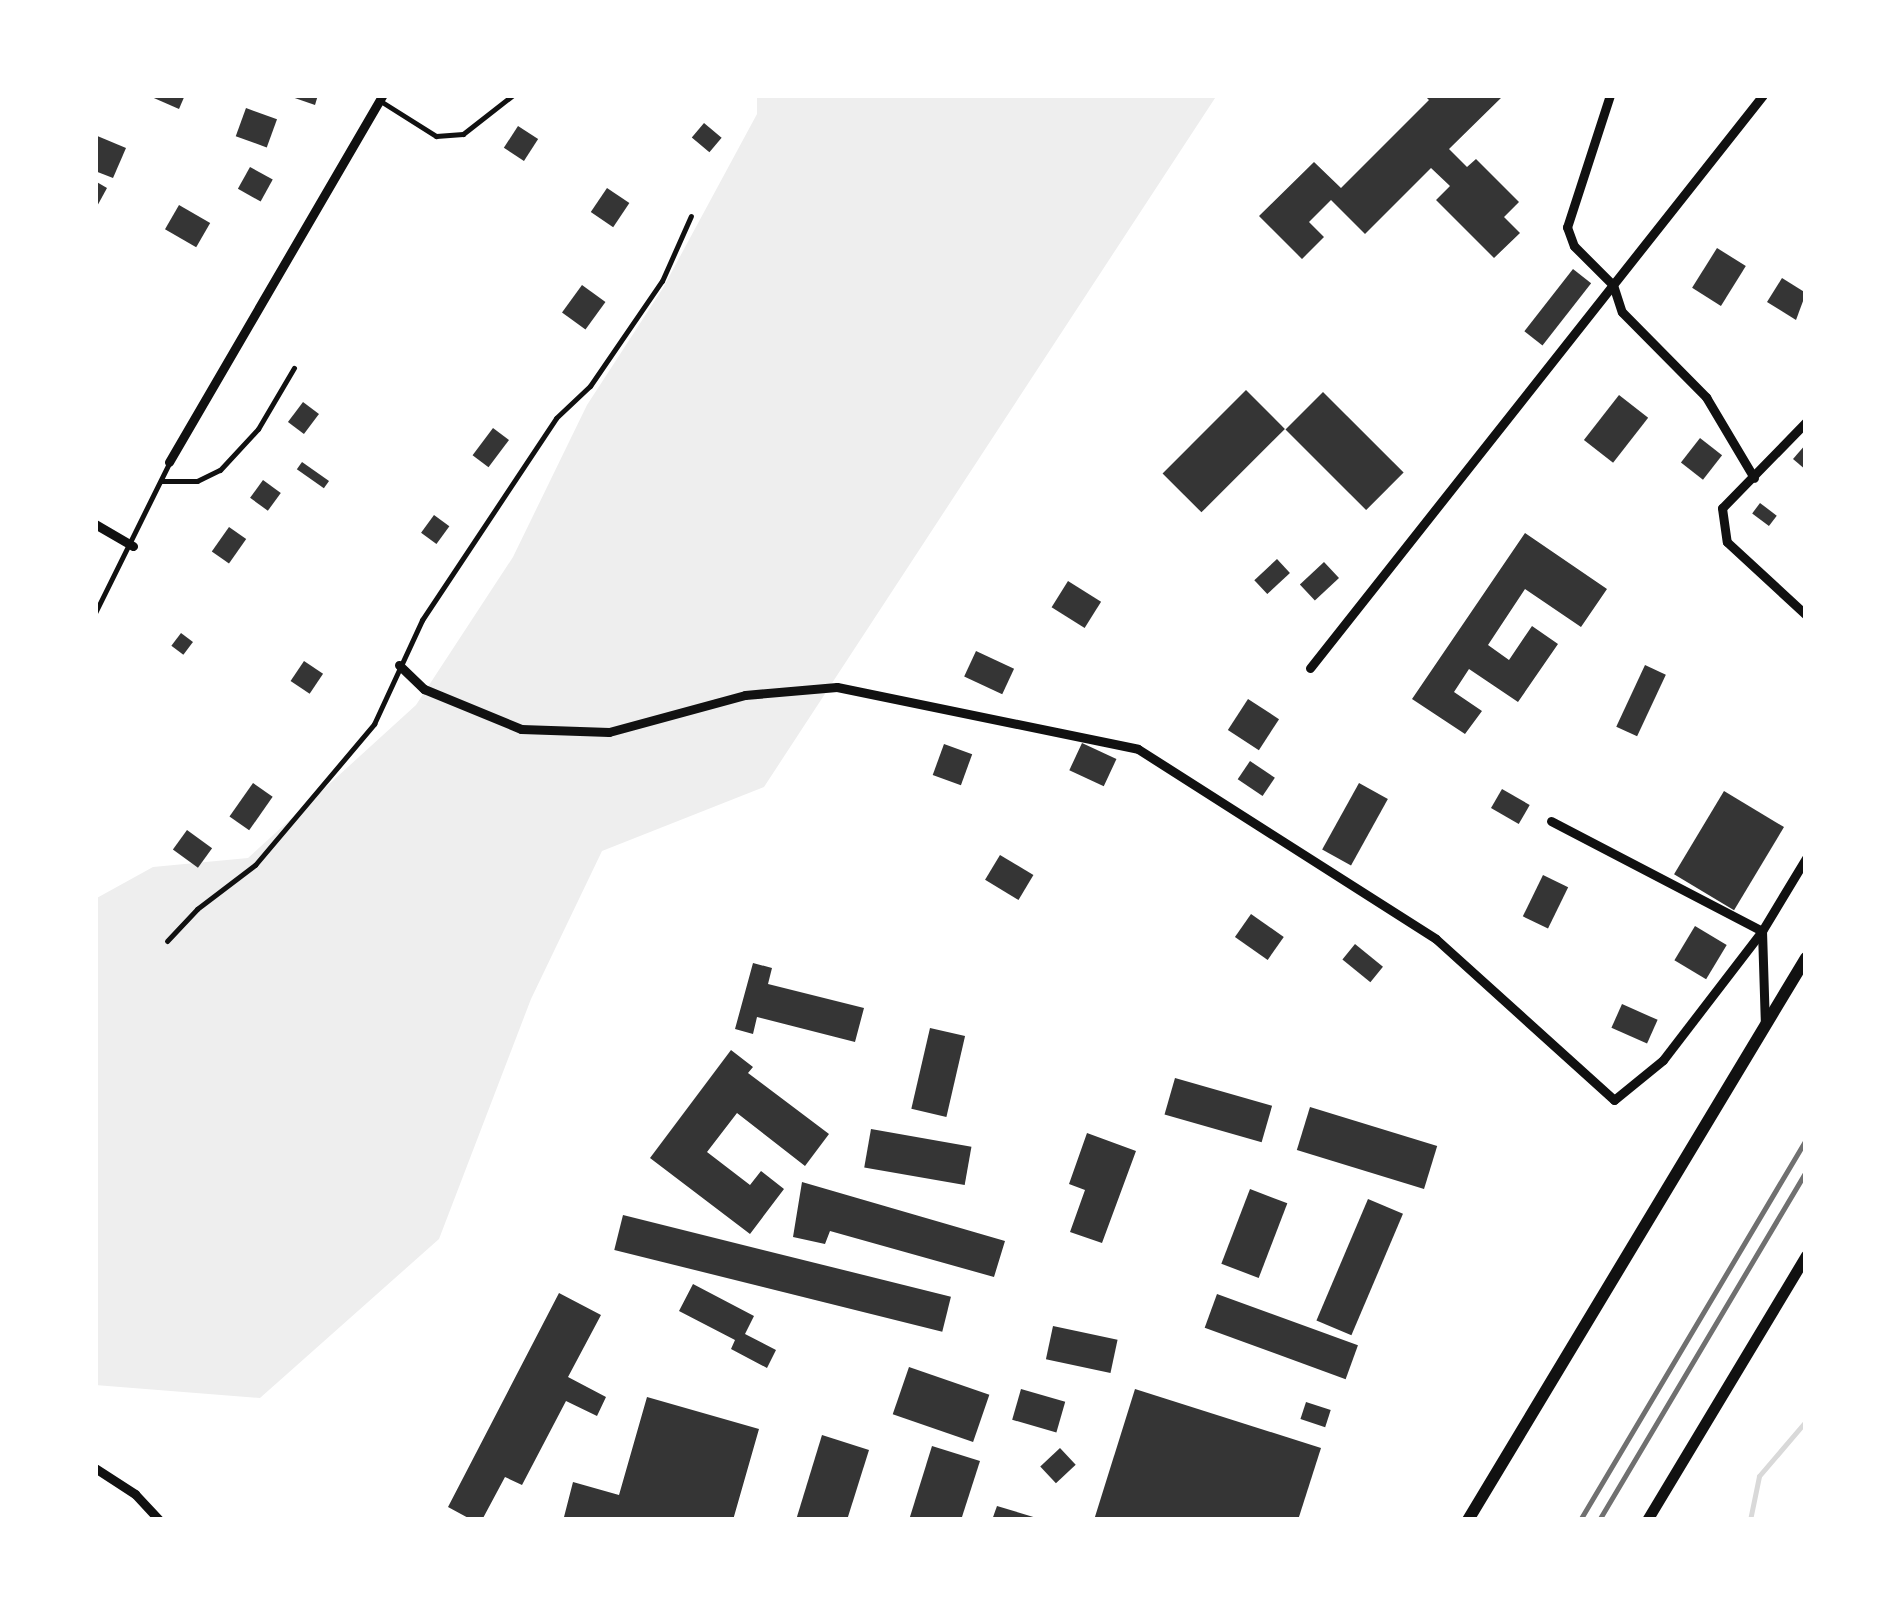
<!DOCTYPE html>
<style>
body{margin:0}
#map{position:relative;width:1901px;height:1615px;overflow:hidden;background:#fff;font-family:Lato,sans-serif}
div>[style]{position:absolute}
.green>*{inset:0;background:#eee}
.stream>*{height:5px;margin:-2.5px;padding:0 2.5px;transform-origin:2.5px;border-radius:2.5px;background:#d9d9d9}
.building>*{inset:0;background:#353535;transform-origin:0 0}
.service>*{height:5px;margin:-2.5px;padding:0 2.5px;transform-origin:2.5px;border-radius:2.5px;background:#111}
.minor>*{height:9px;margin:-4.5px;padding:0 4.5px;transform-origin:4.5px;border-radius:4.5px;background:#111}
.tertiary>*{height:11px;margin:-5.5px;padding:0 5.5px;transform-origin:5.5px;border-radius:5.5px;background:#111}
.secondary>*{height:12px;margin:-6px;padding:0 6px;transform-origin:6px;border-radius:6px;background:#111}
.rail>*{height:5px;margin:-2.5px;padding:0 2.5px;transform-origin:2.5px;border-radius:2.5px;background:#707070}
span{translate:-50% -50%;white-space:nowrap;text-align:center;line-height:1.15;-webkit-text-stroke:9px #fff;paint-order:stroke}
.frame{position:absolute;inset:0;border:98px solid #fff;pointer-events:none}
</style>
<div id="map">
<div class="green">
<div style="clip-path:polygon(757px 95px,1217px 95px,764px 787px,602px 851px,531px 999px,439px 1239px,260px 1398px,95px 1385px,95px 899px,153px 867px,248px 858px,416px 705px,513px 557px,587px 405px,663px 288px,757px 114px)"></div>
</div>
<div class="stream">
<div style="left:1750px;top:1520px;width:45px;rotate:-78.4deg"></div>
<div style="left:1759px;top:1476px;width:72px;rotate:-49.5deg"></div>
</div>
<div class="building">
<div style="clip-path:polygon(147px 95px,185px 95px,179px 109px)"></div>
<div style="clip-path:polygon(286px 95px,318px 95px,315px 105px)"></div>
<div style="clip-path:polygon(1424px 95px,1504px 95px,1449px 149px,1467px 167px,1476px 159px,1519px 202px,1504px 217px,1520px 233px,1494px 258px,1436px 200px,1450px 186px,1431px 168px,1365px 234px,1331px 200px,1309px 222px,1324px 237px,1302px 259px,1259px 216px,1314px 162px,1341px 188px,1429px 100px)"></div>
<div style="left:246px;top:108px;width:33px;height:30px;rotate:20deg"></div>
<div style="left:704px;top:123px;width:23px;height:19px;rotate:40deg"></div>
<div style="left:518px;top:126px;width:24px;height:26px;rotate:33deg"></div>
<div style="clip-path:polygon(95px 135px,126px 148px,113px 178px,95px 171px)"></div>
<div style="left:250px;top:167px;width:26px;height:25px;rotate:29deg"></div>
<div style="clip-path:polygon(95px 181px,107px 188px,95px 210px)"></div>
<div style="left:607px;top:188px;width:27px;height:29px;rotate:34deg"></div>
<div style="left:179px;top:205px;width:36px;height:28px;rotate:30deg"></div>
<div style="left:1717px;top:248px;width:34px;height:47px;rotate:32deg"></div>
<div style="left:1573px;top:269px;width:23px;height:79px;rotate:38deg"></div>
<div style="clip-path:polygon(1782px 278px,1806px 293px,1796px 320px,1767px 302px)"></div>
<div style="left:582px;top:285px;width:29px;height:34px;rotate:36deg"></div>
<div style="left:1246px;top:390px;width:55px;height:118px;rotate:45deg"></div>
<div style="left:1323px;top:392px;width:114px;height:53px;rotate:45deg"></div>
<div style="left:1619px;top:395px;width:37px;height:57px;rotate:38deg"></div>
<div style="left:303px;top:402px;width:20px;height:25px;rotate:37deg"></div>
<div style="left:493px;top:428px;width:20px;height:34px;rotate:37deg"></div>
<div style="left:1700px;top:438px;width:28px;height:31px;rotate:38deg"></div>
<div style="clip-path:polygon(1806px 444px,1806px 470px,1793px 459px)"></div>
<div style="left:302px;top:462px;width:33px;height:9px;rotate:35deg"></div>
<div style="left:263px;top:480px;width:22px;height:22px;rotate:36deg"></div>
<div style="left:1760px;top:503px;width:21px;height:13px;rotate:37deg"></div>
<div style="left:434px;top:515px;width:19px;height:22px;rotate:36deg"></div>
<div style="left:229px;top:527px;width:21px;height:30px;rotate:35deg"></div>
<div style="clip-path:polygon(1525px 533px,1607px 589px,1581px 627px,1525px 589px,1488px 645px,1509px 660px,1532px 626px,1558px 644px,1518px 702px,1469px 669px,1454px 692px,1482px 711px,1465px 734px,1412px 699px)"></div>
<div style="left:1277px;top:559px;width:19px;height:31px;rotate:47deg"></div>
<div style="left:1324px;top:562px;width:22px;height:33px;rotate:47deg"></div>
<div style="left:1068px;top:581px;width:39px;height:31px;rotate:32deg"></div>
<div style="left:181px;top:633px;width:15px;height:16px;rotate:37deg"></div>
<div style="left:976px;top:651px;width:42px;height:28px;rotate:25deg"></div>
<div style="left:304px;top:661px;width:23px;height:24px;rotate:34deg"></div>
<div style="left:1645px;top:665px;width:23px;height:68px;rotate:25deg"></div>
<div style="left:1248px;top:699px;width:37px;height:37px;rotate:33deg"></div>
<div style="left:1082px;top:743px;width:38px;height:30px;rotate:25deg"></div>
<div style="left:944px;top:744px;width:30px;height:33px;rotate:20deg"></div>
<div style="left:1250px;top:761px;width:30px;height:22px;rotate:34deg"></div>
<div style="left:253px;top:783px;width:24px;height:41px;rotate:35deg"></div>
<div style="left:1359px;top:783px;width:33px;height:76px;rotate:29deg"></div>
<div style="left:1502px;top:789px;width:32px;height:22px;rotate:30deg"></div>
<div style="left:1724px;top:791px;width:70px;height:97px;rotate:31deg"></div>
<div style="left:187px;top:830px;width:31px;height:24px;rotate:36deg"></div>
<div style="left:1000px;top:855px;width:39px;height:29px;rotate:31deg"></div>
<div style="left:1543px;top:875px;width:28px;height:46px;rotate:26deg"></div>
<div style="left:1251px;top:914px;width:40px;height:28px;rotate:35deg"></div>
<div style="left:1695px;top:926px;width:37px;height:40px;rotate:31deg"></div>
<div style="left:1355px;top:944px;width:36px;height:20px;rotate:39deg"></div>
<div style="clip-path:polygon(753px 963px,772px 968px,768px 984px,864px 1008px,855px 1042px,757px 1017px,753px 1034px,735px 1029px)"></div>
<div style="left:1622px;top:1004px;width:39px;height:26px;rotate:24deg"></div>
<div style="left:930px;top:1028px;width:36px;height:83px;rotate:13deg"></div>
<div style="clip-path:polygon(731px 1050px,753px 1067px,748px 1073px,829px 1134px,805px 1166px,737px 1113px,707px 1152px,750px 1185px,761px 1171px,784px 1189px,750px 1234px,650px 1158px)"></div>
<div style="left:1175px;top:1078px;width:101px;height:38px;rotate:16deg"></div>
<div style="left:1310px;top:1107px;width:133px;height:45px;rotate:17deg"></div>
<div style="left:871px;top:1129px;width:102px;height:39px;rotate:10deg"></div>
<div style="clip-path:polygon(1087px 1133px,1136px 1151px,1102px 1243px,1070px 1232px,1085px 1190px,1069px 1184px)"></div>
<div style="clip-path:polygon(802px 1182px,1005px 1241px,994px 1277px,830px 1231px,825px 1244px,793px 1237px)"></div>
<div style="left:1250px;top:1189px;width:40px;height:80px;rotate:21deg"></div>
<div style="left:1368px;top:1199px;width:38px;height:132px;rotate:23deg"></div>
<div style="left:623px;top:1215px;width:338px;height:36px;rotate:14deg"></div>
<div style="clip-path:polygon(693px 1284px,754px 1316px,745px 1334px,776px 1350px,767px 1368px,731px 1349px,735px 1340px,679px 1311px)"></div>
<div style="clip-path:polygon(559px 1293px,601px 1315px,568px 1377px,606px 1397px,597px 1416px,566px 1401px,522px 1485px,505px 1477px,482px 1520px,472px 1520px,448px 1507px)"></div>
<div style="left:1217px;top:1294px;width:150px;height:36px;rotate:20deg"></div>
<div style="left:1053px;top:1326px;width:66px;height:34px;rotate:12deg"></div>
<div style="left:909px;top:1367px;width:85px;height:50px;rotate:19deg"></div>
<div style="left:1021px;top:1389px;width:46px;height:32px;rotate:16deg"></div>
<div style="clip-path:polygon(1135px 1389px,1321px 1448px,1298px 1520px,1094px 1520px)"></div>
<div style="clip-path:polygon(647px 1397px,759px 1429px,733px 1520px,564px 1517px,573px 1482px,619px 1495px)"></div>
<div style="left:1306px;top:1402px;width:26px;height:18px;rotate:18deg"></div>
<div style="clip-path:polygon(822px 1435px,869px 1450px,847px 1520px,796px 1520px)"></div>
<div style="clip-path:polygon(932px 1446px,980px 1461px,961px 1520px,909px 1520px)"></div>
<div style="left:1060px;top:1448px;width:23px;height:27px;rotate:47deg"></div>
<div style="clip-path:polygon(997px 1506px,1040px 1519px,1040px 1520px,992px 1520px)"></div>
</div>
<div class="service">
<div style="left:382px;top:102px;width:64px;rotate:32.2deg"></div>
<div style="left:436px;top:136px;width:27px;rotate:-4deg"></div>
<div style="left:463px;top:134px;width:63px;rotate:-38deg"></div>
<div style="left:161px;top:481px;width:36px"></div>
<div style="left:197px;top:481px;width:25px;rotate:-26deg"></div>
<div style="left:220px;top:470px;width:56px;rotate:-47.2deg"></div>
<div style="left:258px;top:429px;width:71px;rotate:-59.5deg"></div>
<div style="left:95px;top:613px;width:167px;rotate:-63.7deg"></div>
<div style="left:167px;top:941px;width:44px;rotate:-46.8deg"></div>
<div style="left:197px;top:909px;width:73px;rotate:-37.2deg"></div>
<div style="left:255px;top:865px;width:185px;rotate:-49.8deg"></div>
<div style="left:374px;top:724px;width:115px;rotate:-65.2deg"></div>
<div style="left:422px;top:620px;width:242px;rotate:-56.4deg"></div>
<div style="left:556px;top:418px;width:47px;rotate:-43.3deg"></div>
<div style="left:590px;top:386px;width:127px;rotate:-55.6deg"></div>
<div style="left:662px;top:281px;width:71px;rotate:-66deg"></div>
</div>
<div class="minor">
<div style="left:1610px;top:95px;width:139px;rotate:108deg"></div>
<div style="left:1567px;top:227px;width:20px;rotate:70deg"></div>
<div style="left:1574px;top:246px;width:55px;rotate:45deg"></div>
<div style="left:1613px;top:285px;width:28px;rotate:72deg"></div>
<div style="left:1622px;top:312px;width:120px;rotate:45.3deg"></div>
<div style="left:1706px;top:397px;width:94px;rotate:59.3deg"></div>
<div style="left:1806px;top:422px;width:120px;rotate:134.3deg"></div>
<div style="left:1722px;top:508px;width:34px;rotate:82deg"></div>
<div style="left:1727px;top:542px;width:108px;rotate:42.7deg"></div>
<div style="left:169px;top:462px;width:425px;rotate:-59.8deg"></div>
<div style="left:95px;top:524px;width:44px;rotate:30.1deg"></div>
<div style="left:399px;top:665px;width:35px;rotate:44deg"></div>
<div style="left:424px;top:689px;width:105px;rotate:22.4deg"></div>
<div style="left:521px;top:729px;width:88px;rotate:2deg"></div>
<div style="left:609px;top:732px;width:141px;rotate:-15.2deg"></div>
<div style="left:745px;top:695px;width:92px;rotate:-5deg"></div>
<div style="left:837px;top:687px;width:307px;rotate:11.6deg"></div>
<div style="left:1138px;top:749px;width:353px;rotate:32.5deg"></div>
<div style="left:1436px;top:939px;width:240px;rotate:42.1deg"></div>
<div style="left:1614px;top:1100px;width:63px;rotate:-39.2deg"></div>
<div style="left:1663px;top:1060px;width:163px;rotate:-52.5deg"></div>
<div style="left:1762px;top:931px;width:95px;rotate:88.2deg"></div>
<div style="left:1310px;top:668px;width:730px;rotate:-51.67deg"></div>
<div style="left:1551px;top:821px;width:238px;rotate:27.5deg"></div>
<div style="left:1762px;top:931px;width:85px;rotate:-58.9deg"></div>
<div style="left:95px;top:1468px;width:48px;rotate:33deg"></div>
<div style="left:135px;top:1494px;width:35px;rotate:47deg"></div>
</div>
<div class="tertiary">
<div style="left:1647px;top:1520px;width:309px;rotate:-59deg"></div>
</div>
<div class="secondary">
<div style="left:1468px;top:1520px;width:656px;rotate:-58.98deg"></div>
</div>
<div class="rail">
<div style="left:1580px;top:1520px;width:442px;rotate:-59.3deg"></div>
<div style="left:1599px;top:1520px;width:406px;rotate:-59.3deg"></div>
</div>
<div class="frame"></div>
</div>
